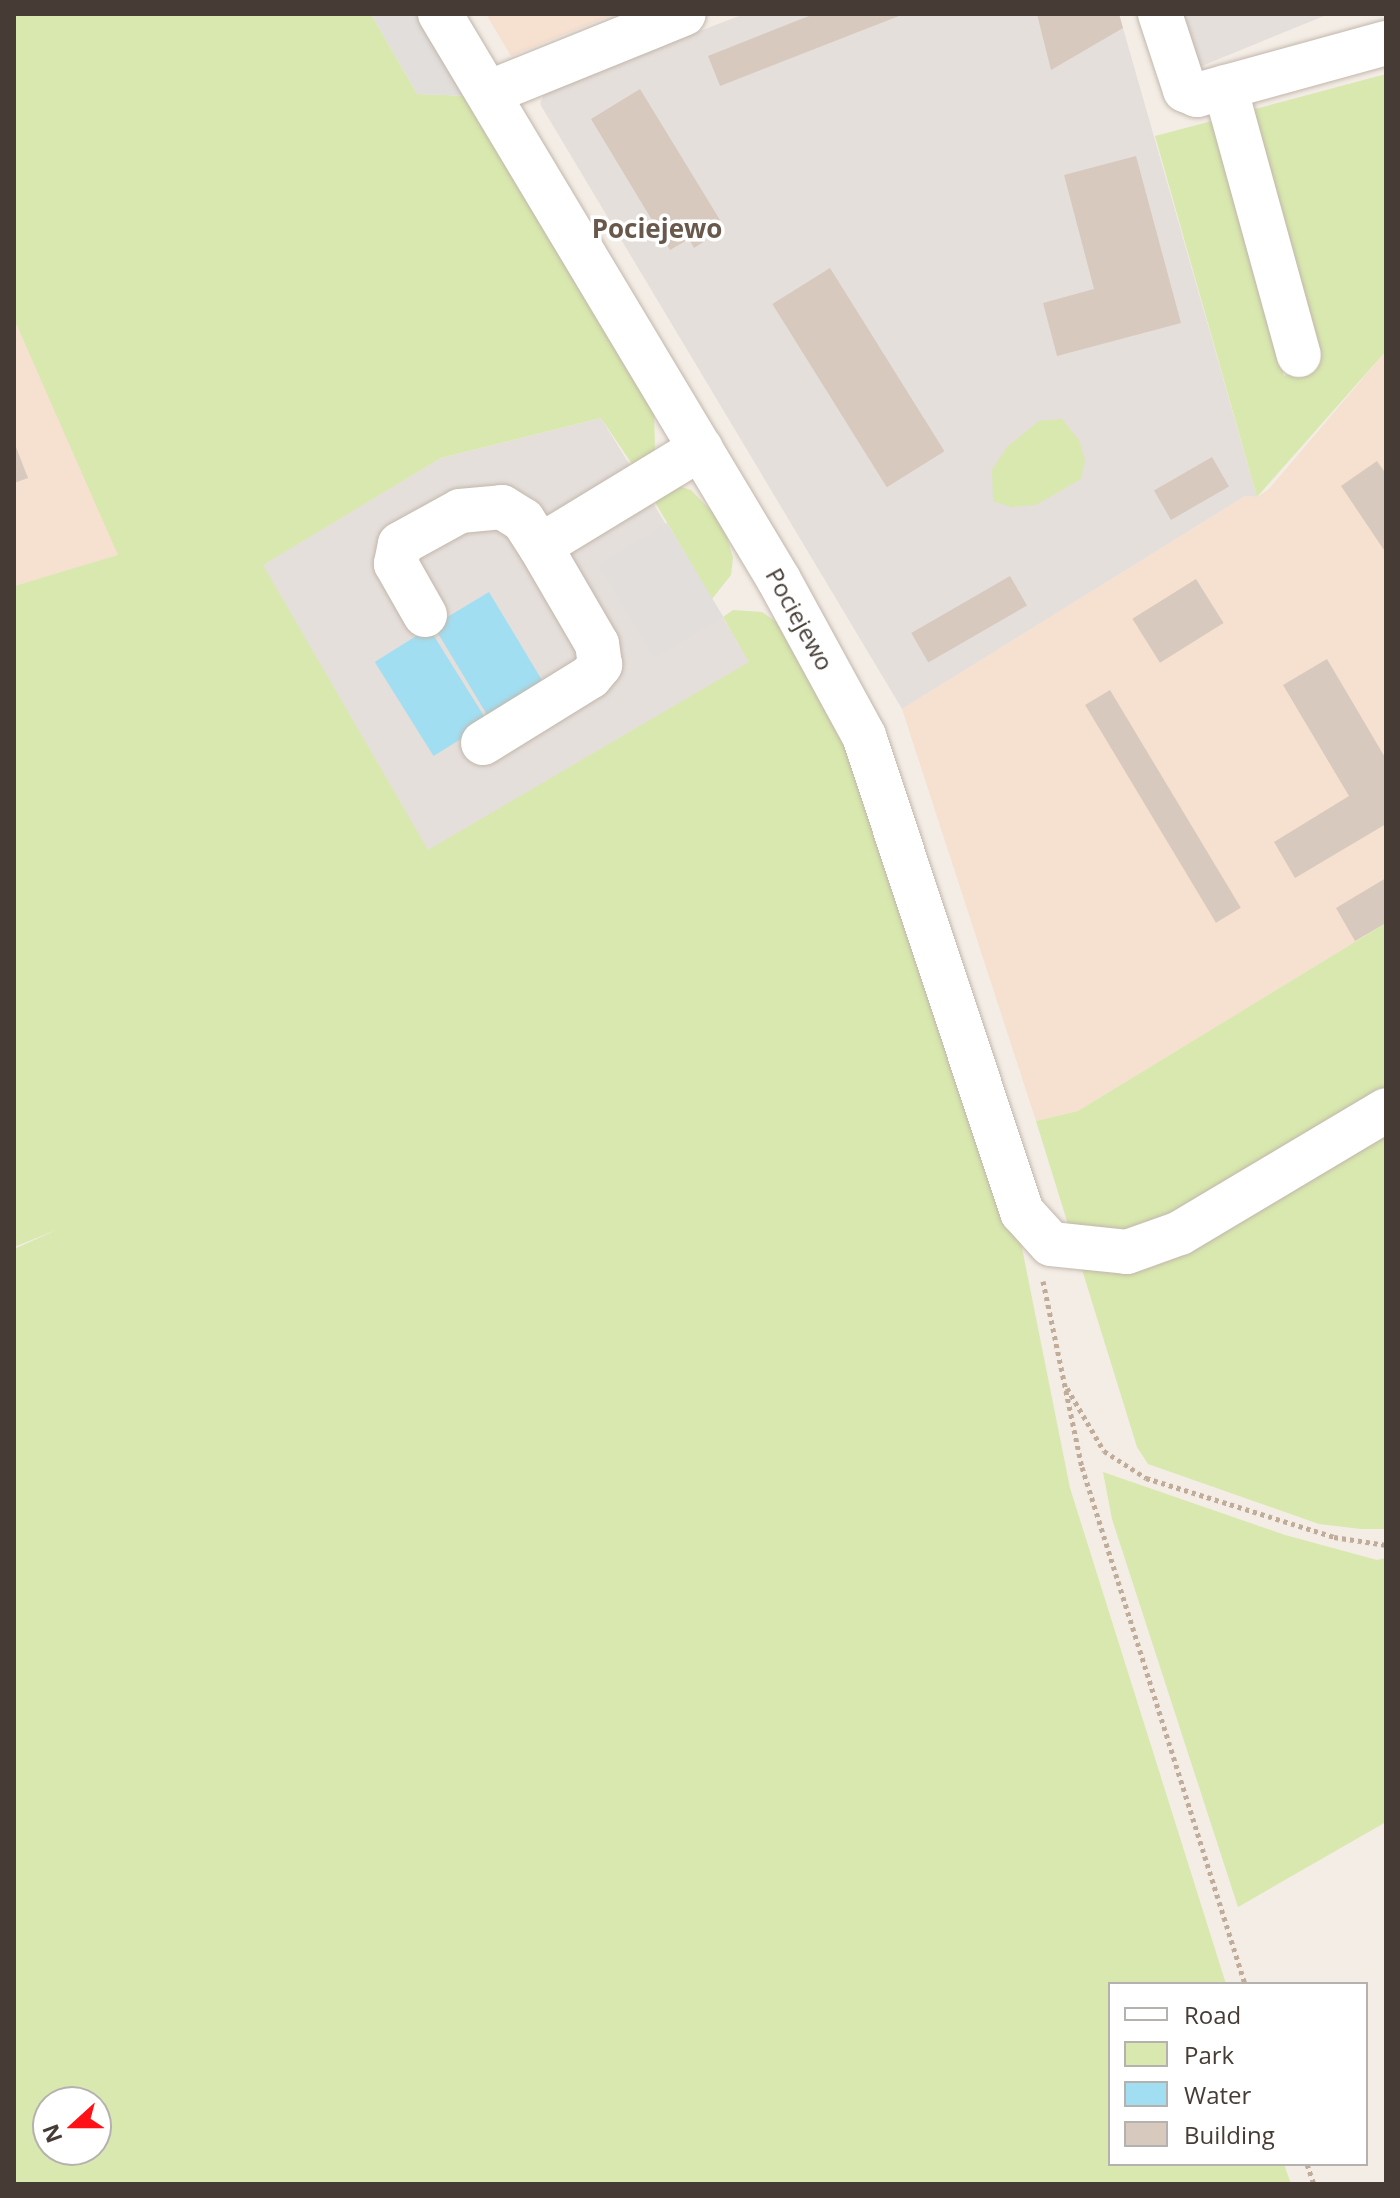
<!DOCTYPE html>
<style>
body{margin:0}
#map{position:relative;width:1400px;height:2198px;overflow:hidden;background:#f3ede6;font-family:"Open Sans",sans-serif}
div>[style]{position:absolute}
.commercial>*{inset:0;background:#f6e0d0}
.industrial>*{inset:0;background:#e5dfdb}
.green>*{inset:0;background:#d8e8ae}
.parking>*{inset:0;background:#e1dedb;transform-origin:0 0}
.water>*{inset:0;background:#a1def1;transform-origin:0 0}
.building>*{inset:0;background:#d8c9be;transform-origin:0 0}
.path>*{height:5px;margin-top:-2.5px;transform-origin:0;background:repeating-linear-gradient(90deg,#c1ac99 0 4px,transparent 0 8px)}
.roads{filter:drop-shadow(0 0 2px #c2b6ab) drop-shadow(0 0 2px #c2b6ab)}
.minor>*{height:44px;margin:-22px;padding:0 22px;transform-origin:22px;border-radius:22px;background:#fff}
span{translate:-50% -50%;white-space:nowrap;text-align:center;line-height:1.15;-webkit-text-stroke:7px #fff;paint-order:stroke}
.street-label{font-size:24px;color:#463c35}
.neighbourhood-label{font-size:26px;color:#69584c;font-weight:700}
.frame{position:absolute;inset:0;border:16px solid #463c35;pointer-events:none}
.legend{position:absolute;left:1108px;top:1982px;width:260px;height:184px;box-sizing:border-box;background:#fff;border:2px solid #b5b1ae;margin:0;padding:10px 14px;list-style:none;font-size:24px;color:#463c35}
.legend li{display:flex;align-items:center;gap:16px;height:40px}
.legend b{width:40px;border:2px solid #b5b1ae}
.north{position:absolute;left:32px;top:2086px;width:80px;height:80px;box-sizing:border-box;background:#fff;border:2px solid #b5b1ae;border-radius:50%;rotate:249deg;font-size:22px;font-weight:700;line-height:32px;text-align:center;color:#463c35}
.north::after{content:'';display:block;margin:auto;width:28px;height:36px;background:#fe1217;clip-path:polygon(50% 0,100% 100%,50% 72%,0 100%)}
</style>
<div id="map">
<div class="commercial">
<div style="clip-path:polygon(486px 14px,615px 14px,511px 56px)"></div>
<div style="clip-path:polygon(14px 319px,119px 555px,14px 586px)"></div>
<div style="clip-path:polygon(1386px 351px,1386px 923px,1078px 1111px,1036px 1121px,902px 709px,1245px 496px,1257px 497px,1269px 489px)"></div>
</div>
<div class="industrial">
<div style="clip-path:polygon(744px 14px,1119px 14px,1257px 497px,1245px 496px,902px 709px,540px 104px,545px 91px)"></div>
<div style="clip-path:polygon(1178px 14px,1329px 14px,1192px 70px)"></div>
<div style="clip-path:polygon(601px 418px,750px 662px,428px 851px,262px 565px,441px 458px)"></div>
</div>
<div class="green">
<div style="clip-path:polygon(evenodd,14px 14px,371px 14px,417px 94px,470px 96px,654px 406px,655px 451px,638px 473px,601px 418px,441px 458px,263px 565px,428px 850px,749px 662px,723px 617px,733px 610px,762px 612px,785px 628px,838px 722px,1018px 1228px,1070px 1488px,1226px 1984px,1110px 1984px,1110px 2164px,1284px 2164px,1291px 2184px,14px 2184px,14px 1249px,59px 1229px,14px 1247px,14px 586px,118px 555px,14px 319px,14px 14px,48px 2102px,96px 2102px,96px 2150px,48px 2150px,48px 2102px)"></div>
<div style="clip-path:polygon(1386px 74px,1386px 351px,1257px 497px,1155px 136px,1212px 121px,1284px 376px,1318px 365px,1248px 111px)"></div>
<div style="clip-path:polygon(1062px 419px,1079px 440px,1085px 460px,1081px 479px,1036px 505px,1011px 507px,993px 501px,992px 470px,1007px 447px,1039px 421px)"></div>
<div style="clip-path:polygon(672px 484px,691px 490px,723px 523px,733px 558px,731px 575px,712px 599px,649px 492px)"></div>
<div style="clip-path:polygon(1386px 923px,1386px 1529px,1361px 1529px,1319px 1524px,1148px 1464px,1137px 1447px,1036px 1121px,1078px 1111px)"></div>
<div style="clip-path:polygon(1103px 1472px,1285px 1535px,1377px 1560px,1386px 1558px,1386px 1822px,1238px 1907px,1112px 1519px)"></div>
</div>
<div class="parking">
<div style="clip-path:polygon(371px 14px,421px 14px,470px 96px,417px 94px)"></div>
<div style="left:667px;top:523px;width:109px;height:80px;rotate:59deg"></div>
</div>
<div class="water">
<div style="left:489px;top:592px;width:111px;height:65px;rotate:59deg"></div>
<div style="left:429px;top:628px;width:111px;height:64px;rotate:58deg"></div>
</div>
<div class="building">
<div style="clip-path:polygon(814px 14px,904px 14px,720px 86px,708px 56px)"></div>
<div style="clip-path:polygon(1037px 14px,1119px 14px,1123px 28px,1051px 70px)"></div>
<div style="clip-path:polygon(640px 89px,720px 220px,699px 233px,705px 241px,694px 248px,689px 239px,670px 250px,591px 119px)"></div>
<div style="clip-path:polygon(1136px 156px,1181px 323px,1057px 356px,1043px 303px,1094px 289px,1064px 175px)"></div>
<div style="left:830px;top:268px;width:216px;height:68px;rotate:58deg"></div>
<div style="clip-path:polygon(14px 442px,28px 478px,14px 483px)"></div>
<div style="left:1212px;top:457px;width:34px;height:67px;rotate:60deg"></div>
<div style="clip-path:polygon(1377px 461px,1386px 474px,1386px 553px,1341px 486px)"></div>
<div style="left:1010px;top:576px;width:34px;height:114px;rotate:60deg"></div>
<div style="left:1196px;top:579px;width:52px;height:75px;rotate:58deg"></div>
<div style="clip-path:polygon(1327px 659px,1386px 759px,1386px 824px,1295px 878px,1274px 842px,1349px 796px,1283px 685px)"></div>
<div style="left:1110px;top:690px;width:254px;height:29px;rotate:59deg"></div>
<div style="clip-path:polygon(1386px 878px,1386px 923px,1355px 941px,1336px 908px)"></div>
</div>
<div class="path">
<div style="left:1043px;top:1281px;width:190px;rotate:78.2deg"></div>
<div style="left:1082px;top:1467px;width:542px;rotate:72.5deg"></div>
<div style="left:1067px;top:1388px;width:73px;rotate:59.6deg"></div>
<div style="left:1104px;top:1451px;width:50px;rotate:32.7deg"></div>
<div style="left:1146px;top:1478px;width:197px;rotate:17.4deg"></div>
<div style="left:1334px;top:1537px;width:53px;rotate:8.7deg"></div>
<div style="left:1307px;top:2164px;width:21px;rotate:71deg"></div>
</div>
<div class="roads">
<div class="minor">
<div style="left:440px;top:14px;width:660px;rotate:59.08deg"></div>
<div style="left:779px;top:580px;width:178px;rotate:61.4deg"></div>
<div style="left:864px;top:736px;width:502px;rotate:71.64deg"></div>
<div style="left:1022px;top:1212px;width:43px;rotate:47.8deg"></div>
<div style="left:1051px;top:1244px;width:76px;rotate:6deg"></div>
<div style="left:1127px;top:1252px;width:56px;rotate:-19.7deg"></div>
<div style="left:1180px;top:1233px;width:240px;rotate:-30.8deg"></div>
<div style="left:1160px;top:14px;width:80px;rotate:71.8deg"></div>
<div style="left:1185px;top:90px;width:13px;rotate:23deg"></div>
<div style="left:1197px;top:95px;width:196px;rotate:-15.4deg"></div>
<div style="left:1225px;top:87px;width:278px;rotate:74.6deg"></div>
<div style="left:488px;top:93px;width:211px;rotate:-22deg"></div>
<div style="left:425px;top:615px;width:59px;rotate:-119.6deg"></div>
<div style="left:396px;top:564px;width:20px;rotate:-79deg"></div>
<div style="left:400px;top:544px;width:68px;rotate:-28.8deg"></div>
<div style="left:460px;top:511px;width:42px;rotate:-5.4deg"></div>
<div style="left:502px;top:507px;width:25px;rotate:32deg"></div>
<div style="left:523px;top:520px;width:31px;rotate:57deg"></div>
<div style="left:483px;top:743px;width:126px;rotate:-31.7deg"></div>
<div style="left:590px;top:677px;width:16px;rotate:-50deg"></div>
<div style="left:600px;top:665px;width:21px;rotate:-98deg"></div>
<div style="left:597px;top:644px;width:113px;rotate:-120.2deg"></div>
<div style="left:540px;top:546px;width:188px;rotate:-31.3deg"></div>
</div>
</div>
<div class="street-label">
<span style="left:800px;top:619px;rotate:61deg">Pociejewo</span>
</div>
<div class="neighbourhood-label">
<span style="left:657px;top:229px">Pociejewo</span>
</div>
<div class="frame"></div>
<ul class="legend">
<li><b style="height:10px;background:#fff"></b>Road</li>
<li><b style="height:22px;background:#d8e8ae"></b>Park</li>
<li><b style="height:22px;background:#a1def1"></b>Water</li>
<li><b style="height:22px;background:#d8c9be"></b>Building</li>
</ul>
<div class="north">N</div>
</div>
